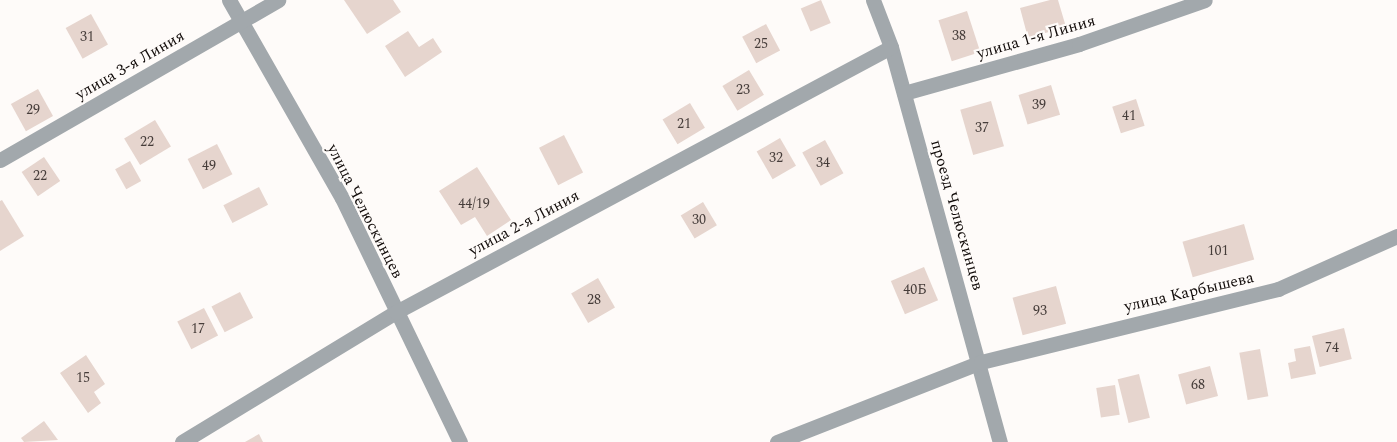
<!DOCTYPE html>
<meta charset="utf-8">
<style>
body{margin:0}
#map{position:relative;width:1397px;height:442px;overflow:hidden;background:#fefbf9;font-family:Spectral,serif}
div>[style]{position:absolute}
.building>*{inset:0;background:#e6d5ce;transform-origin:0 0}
.street>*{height:15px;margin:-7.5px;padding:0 7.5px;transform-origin:7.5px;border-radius:7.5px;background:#a2a8ac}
span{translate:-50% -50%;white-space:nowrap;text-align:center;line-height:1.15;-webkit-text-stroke:4.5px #fefbf9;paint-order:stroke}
.number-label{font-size:14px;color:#463d3a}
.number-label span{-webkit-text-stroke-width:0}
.street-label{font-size:16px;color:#100a08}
</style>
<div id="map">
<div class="building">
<div style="clip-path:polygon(344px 0,393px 0,401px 12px,367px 34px)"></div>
<div style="left:821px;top:0;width:25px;height:22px;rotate:67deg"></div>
<div style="clip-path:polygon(1050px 0,1058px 0,1066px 27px,1028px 38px,1020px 8px)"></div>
<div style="left:967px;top:11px;width:43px;height:30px;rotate:72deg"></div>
<div style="left:91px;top:14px;width:35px;height:29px;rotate:61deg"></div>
<div style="left:766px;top:24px;width:30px;height:27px;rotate:62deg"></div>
<div style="clip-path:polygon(408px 31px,419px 47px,433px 38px,442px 52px,405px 77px,385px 46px)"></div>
<div style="left:749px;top:70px;width:29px;height:31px;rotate:59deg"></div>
<div style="left:1051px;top:85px;width:31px;height:34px;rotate:73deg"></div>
<div style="left:38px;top:89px;width:31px;height:31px;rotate:61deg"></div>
<div style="left:1136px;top:99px;width:28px;height:25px;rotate:72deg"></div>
<div style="left:991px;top:101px;width:47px;height:32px;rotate:74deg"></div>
<div style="left:690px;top:103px;width:29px;height:32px;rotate:59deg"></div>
<div style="left:155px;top:120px;width:31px;height:36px;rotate:59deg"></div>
<div style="left:564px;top:135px;width:42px;height:28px;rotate:63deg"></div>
<div style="left:780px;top:138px;width:32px;height:27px;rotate:60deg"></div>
<div style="left:825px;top:140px;width:38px;height:26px;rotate:61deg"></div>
<div style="left:217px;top:144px;width:34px;height:33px;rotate:63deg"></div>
<div style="left:44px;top:157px;width:29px;height:27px;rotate:56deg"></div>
<div style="left:130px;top:161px;width:23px;height:17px;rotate:61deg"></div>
<div style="clip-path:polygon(477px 167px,511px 220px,487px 236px,475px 217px,461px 225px,439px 191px)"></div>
<div style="left:259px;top:187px;width:20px;height:40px;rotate:63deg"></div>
<div style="clip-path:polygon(2px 200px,24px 236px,0 251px,0 201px)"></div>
<div style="left:703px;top:202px;width:27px;height:26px;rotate:59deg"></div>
<div style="left:1244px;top:224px;width:37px;height:64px;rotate:74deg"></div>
<div style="left:924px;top:267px;width:36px;height:36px;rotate:67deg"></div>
<div style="left:598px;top:278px;width:34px;height:31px;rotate:60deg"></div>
<div style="left:1056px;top:286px;width:39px;height:45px;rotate:75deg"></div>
<div style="left:240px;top:292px;width:29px;height:32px;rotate:63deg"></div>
<div style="left:204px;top:308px;width:31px;height:30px;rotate:63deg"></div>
<div style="left:1344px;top:328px;width:32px;height:33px;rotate:76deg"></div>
<div style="clip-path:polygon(1310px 346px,1316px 374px,1291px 379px,1288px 363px,1296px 361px,1294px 349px)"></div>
<div style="left:1260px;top:349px;width:48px;height:21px;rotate:80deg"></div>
<div style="clip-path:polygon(86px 355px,105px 384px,94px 392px,101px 403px,88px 413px,60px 373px)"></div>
<div style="left:1210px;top:366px;width:31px;height:33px;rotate:75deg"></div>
<div style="left:1139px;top:374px;width:45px;height:22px;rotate:76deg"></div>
<div style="left:1115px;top:385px;width:30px;height:19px;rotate:81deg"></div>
<div style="clip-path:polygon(44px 421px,58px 440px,24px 442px,21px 438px)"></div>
<div style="clip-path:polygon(259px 434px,263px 442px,245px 442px)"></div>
</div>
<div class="street">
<div style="left:229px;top:0;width:228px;rotate:60.3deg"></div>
<div style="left:342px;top:198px;width:271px;rotate:64.2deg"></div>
<div style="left:873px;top:0;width:50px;rotate:69deg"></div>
<div style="left:891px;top:47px;width:410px;rotate:74.6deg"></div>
<div style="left:904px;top:93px;width:182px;rotate:-15.6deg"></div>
<div style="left:1079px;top:44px;width:133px;rotate:-19.2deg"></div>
<div style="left:0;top:160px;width:321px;rotate:-29.9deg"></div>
<div style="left:182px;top:442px;width:250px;rotate:-31.3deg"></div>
<div style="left:396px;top:312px;width:561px;rotate:-28.16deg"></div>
<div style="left:777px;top:442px;width:219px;rotate:-21.4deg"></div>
<div style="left:981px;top:362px;width:306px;rotate:-13.8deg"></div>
<div style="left:1278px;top:289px;width:130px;rotate:-24deg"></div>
</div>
<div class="number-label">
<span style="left:959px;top:36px">38</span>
<span style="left:87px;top:37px">31</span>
<span style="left:761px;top:44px">25</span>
<span style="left:743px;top:90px">23</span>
<span style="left:1039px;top:105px">39</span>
<span style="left:33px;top:110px">29</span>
<span style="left:1129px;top:116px">41</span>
<span style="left:684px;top:124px">21</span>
<span style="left:982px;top:128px">37</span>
<span style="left:147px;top:142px">22</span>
<span style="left:776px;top:158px">32</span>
<span style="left:823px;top:163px">34</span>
<span style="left:209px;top:166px">49</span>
<span style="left:40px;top:176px">22</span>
<span style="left:474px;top:204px">44/19</span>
<span style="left:699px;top:220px">30</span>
<span style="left:1218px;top:251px">101</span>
<span style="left:915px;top:290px">40Б</span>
<span style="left:594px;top:300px">28</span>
<span style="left:1040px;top:311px">93</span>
<span style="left:198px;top:329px">17</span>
<span style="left:1332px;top:348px">74</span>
<span style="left:83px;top:378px">15</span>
<span style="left:1198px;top:385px">68</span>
</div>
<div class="street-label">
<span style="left:1036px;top:37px;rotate:-16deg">улица 1-я Линия</span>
<span style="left:130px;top:65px;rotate:-30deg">улица 3-я Линия</span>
<span style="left:365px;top:211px;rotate:63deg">улица Челюскинцев</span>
<span style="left:957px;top:215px;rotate:74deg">проезд Челюскинцев</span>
<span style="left:524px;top:223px;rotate:-28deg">улица 2-я Линия</span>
<span style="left:1189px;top:292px;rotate:-13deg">улица Карбышева</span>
</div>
</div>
